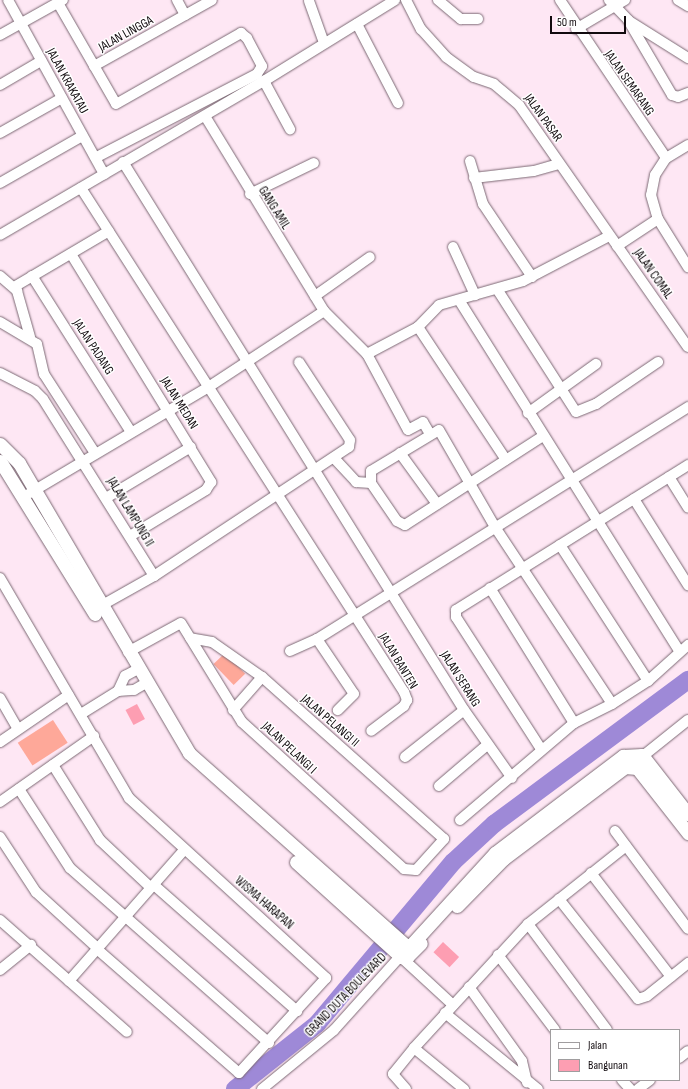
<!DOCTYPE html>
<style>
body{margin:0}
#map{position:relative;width:688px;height:1089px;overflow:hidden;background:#fee7f4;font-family:"Sofia Sans Condensed",sans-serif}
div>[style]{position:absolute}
.green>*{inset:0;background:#fea899;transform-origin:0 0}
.river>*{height:18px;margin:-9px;padding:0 9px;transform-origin:9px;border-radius:9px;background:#9e89d7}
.building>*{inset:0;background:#fd9eb2;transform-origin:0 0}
.roads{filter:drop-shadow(0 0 1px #7c6974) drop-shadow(0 0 1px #7c6974)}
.minor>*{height:10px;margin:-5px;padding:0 5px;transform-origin:5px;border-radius:5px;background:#fff}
.major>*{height:13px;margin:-6.5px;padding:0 6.5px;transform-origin:6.5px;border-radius:6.5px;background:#fff}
span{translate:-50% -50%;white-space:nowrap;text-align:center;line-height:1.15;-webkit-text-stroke:3px #fff;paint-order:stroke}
.street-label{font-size:13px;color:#110a0e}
.legend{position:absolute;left:550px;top:1029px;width:130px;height:52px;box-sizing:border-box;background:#fff;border:1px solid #a09d9f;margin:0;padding:5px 7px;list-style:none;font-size:12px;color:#110a0e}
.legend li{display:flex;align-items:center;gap:8px;height:20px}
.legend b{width:20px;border:1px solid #a09d9f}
.scale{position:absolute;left:550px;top:16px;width:76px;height:18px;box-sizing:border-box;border:2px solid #110a0e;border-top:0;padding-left:5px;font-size:12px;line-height:14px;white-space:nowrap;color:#110a0e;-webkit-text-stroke:3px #fff;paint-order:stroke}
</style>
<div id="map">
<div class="green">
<div style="left:225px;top:653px;width:29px;height:16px;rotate:46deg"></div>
<div style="left:53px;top:720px;width:27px;height:42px;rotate:57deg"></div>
</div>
<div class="river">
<div style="left:235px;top:1089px;width:105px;rotate:-38.4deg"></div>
<div style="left:317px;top:1024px;width:212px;rotate:-50deg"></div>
<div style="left:453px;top:862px;width:56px;rotate:-42.8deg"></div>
<div style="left:494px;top:824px;width:242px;rotate:-36.6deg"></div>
</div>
<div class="building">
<div style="left:137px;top:704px;width:17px;height:13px;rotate:62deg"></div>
<div style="left:443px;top:942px;width:22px;height:14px;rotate:43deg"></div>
</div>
<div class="roads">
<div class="minor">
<div style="left:8px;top:0;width:199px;rotate:61.1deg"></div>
<div style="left:177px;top:0;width:17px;rotate:62deg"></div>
<div style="left:406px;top:0;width:33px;rotate:63deg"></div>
<div style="left:421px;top:29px;width:38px;rotate:48deg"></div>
<div style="left:446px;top:57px;width:34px;rotate:36deg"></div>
<div style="left:474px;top:77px;width:21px;rotate:19deg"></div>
<div style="left:494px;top:84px;width:33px;rotate:40deg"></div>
<div style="left:519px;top:105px;width:295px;rotate:55.1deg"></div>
<div style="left:438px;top:0;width:30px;rotate:40deg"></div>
<div style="left:461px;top:19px;width:17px"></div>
<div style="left:560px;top:0;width:190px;rotate:56.1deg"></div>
<div style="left:609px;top:0;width:28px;rotate:46deg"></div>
<div style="left:628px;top:20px;width:87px;rotate:59.6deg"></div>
<div style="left:672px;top:95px;width:6px;rotate:18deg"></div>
<div style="left:678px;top:97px;width:11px;rotate:-22deg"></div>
<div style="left:678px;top:0;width:12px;rotate:31deg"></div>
<div style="left:309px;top:1px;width:45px;rotate:70.3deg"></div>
<div style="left:58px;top:3px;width:116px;rotate:60.1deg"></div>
<div style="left:116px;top:104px;width:144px;rotate:-29.6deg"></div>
<div style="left:241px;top:33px;width:8px;rotate:40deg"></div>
<div style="left:247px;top:38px;width:32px;rotate:62deg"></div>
<div style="left:262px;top:66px;width:9px;rotate:122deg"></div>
<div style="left:257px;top:74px;width:182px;rotate:152.6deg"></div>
<div style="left:629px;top:21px;width:70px;rotate:32.1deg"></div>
<div style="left:357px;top:24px;width:89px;rotate:62.6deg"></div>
<div style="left:576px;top:29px;width:57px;rotate:-30.6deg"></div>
<div style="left:0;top:35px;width:72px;rotate:-29.1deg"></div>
<div style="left:94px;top:66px;width:135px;rotate:-29.2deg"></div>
<div style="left:264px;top:81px;width:55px;rotate:61.6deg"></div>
<div style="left:0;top:85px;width:48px;rotate:-30.3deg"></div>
<div style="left:205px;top:116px;width:228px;rotate:58.6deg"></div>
<div style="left:324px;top:311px;width:61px;rotate:45deg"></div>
<div style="left:367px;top:354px;width:58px;rotate:-27.9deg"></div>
<div style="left:418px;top:327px;width:30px;rotate:-46deg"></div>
<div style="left:439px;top:305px;width:87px;rotate:-15.9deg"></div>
<div style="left:523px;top:281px;width:97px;rotate:-27.6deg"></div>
<div style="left:0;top:133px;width:71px;rotate:-29.4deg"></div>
<div style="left:688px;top:145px;width:26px;rotate:149deg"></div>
<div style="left:666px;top:158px;width:20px;rotate:123deg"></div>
<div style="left:655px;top:175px;width:20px;rotate:101deg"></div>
<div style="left:651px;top:195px;width:25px;rotate:74deg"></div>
<div style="left:658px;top:219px;width:57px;rotate:58deg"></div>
<div style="left:470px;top:161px;width:45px;rotate:73.2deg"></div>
<div style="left:483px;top:204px;width:88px;rotate:56.1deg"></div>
<div style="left:123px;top:162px;width:645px;rotate:58.11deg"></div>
<div style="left:464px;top:710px;width:83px;rotate:54.8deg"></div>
<div style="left:474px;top:178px;width:60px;rotate:-6.7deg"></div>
<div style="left:534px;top:171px;width:26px;rotate:-16deg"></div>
<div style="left:0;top:183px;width:95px;rotate:-29.8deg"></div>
<div style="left:81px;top:188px;width:599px;rotate:57.35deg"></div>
<div style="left:404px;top:692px;width:9px;rotate:69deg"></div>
<div style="left:407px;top:700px;width:7px;rotate:117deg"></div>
<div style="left:404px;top:706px;width:41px;rotate:142.9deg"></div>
<div style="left:250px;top:194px;width:71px;rotate:-25.8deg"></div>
<div style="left:0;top:235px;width:306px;rotate:-30.3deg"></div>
<div style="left:264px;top:81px;width:154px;rotate:-31.7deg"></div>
<div style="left:617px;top:246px;width:49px;rotate:-33.4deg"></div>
<div style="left:453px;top:247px;width:53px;rotate:65.4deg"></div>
<div style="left:71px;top:254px;width:268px;rotate:58.4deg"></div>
<div style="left:211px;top:482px;width:9px;rotate:122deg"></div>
<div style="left:206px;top:490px;width:89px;rotate:148.8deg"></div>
<div style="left:0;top:276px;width:23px;rotate:41deg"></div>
<div style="left:17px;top:291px;width:48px;rotate:74.2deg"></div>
<div style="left:32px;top:276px;width:185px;rotate:57.6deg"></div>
<div style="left:14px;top:287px;width:110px;rotate:-30.5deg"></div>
<div style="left:497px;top:289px;width:146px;rotate:57.3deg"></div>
<div style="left:576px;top:412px;width:22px;rotate:-22deg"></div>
<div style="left:596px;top:404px;width:75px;rotate:-34.1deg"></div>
<div style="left:315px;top:296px;width:67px;rotate:-35.3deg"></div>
<div style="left:459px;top:300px;width:414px;rotate:57.9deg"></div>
<div style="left:0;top:322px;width:43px;rotate:30.7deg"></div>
<div style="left:37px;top:344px;width:31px;rotate:77deg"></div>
<div style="left:44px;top:374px;width:94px;rotate:57.2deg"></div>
<div style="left:418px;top:327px;width:159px;rotate:56.5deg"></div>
<div style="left:367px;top:354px;width:86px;rotate:61.7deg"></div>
<div style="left:408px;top:430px;width:17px;rotate:-28deg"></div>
<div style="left:423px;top:422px;width:14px;rotate:60deg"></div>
<div style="left:0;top:373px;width:39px;rotate:27deg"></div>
<div style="left:35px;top:391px;width:11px;rotate:45deg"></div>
<div style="left:43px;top:399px;width:209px;rotate:57.9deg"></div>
<div style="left:528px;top:413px;width:84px;rotate:-35.8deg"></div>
<div style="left:400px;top:453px;width:63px;rotate:54deg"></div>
<div style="left:334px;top:458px;width:33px;rotate:47deg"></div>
<div style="left:356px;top:482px;width:15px;rotate:4deg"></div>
<div style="left:371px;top:483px;width:46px;rotate:55.6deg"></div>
<div style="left:397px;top:521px;width:9px;rotate:27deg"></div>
<div style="left:405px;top:525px;width:164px;rotate:-32.8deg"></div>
<div style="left:669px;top:477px;width:36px;rotate:58deg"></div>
<div style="left:371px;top:483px;width:12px;rotate:-90deg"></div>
<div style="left:371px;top:471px;width:79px;rotate:-31.1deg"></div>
<div style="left:439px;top:430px;width:112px;rotate:60deg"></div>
<div style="left:495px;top:527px;width:212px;rotate:56.5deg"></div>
<div style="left:30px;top:493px;width:206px;rotate:-30.7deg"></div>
<div style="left:207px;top:388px;width:140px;rotate:-33.3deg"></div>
<div style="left:106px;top:498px;width:99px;rotate:-31deg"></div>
<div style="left:634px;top:499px;width:102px;rotate:57.9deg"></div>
<div style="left:560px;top:545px;width:162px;rotate:57.1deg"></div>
<div style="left:0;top:578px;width:255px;rotate:59.6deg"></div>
<div style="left:129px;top:798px;width:267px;rotate:42.4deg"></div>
<div style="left:326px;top:978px;width:129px;rotate:132.5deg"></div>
<div style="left:239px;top:1073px;width:187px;rotate:-138.9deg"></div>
<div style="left:490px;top:588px;width:159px;rotate:58.1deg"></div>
<div style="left:97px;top:608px;width:65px;rotate:-29.3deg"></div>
<div style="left:154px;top:576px;width:234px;rotate:-33.5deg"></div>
<div style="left:349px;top:447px;width:7px;rotate:-82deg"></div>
<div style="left:350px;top:440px;width:93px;rotate:-123.2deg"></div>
<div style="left:317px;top:639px;width:66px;rotate:56.1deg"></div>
<div style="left:354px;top:694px;width:23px;rotate:135deg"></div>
<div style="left:290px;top:651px;width:30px;rotate:-24deg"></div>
<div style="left:317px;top:639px;width:438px;rotate:-32deg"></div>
<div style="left:128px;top:652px;width:60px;rotate:-28.7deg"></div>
<div style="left:181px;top:623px;width:116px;rotate:58.4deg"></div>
<div style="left:242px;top:722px;width:219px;rotate:42.2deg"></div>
<div style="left:404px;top:869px;width:12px;rotate:5deg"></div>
<div style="left:416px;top:870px;width:42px;rotate:-47.9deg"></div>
<div style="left:444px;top:839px;width:244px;rotate:-138.3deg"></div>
<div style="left:262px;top:677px;width:61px;rotate:-145deg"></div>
<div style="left:212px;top:642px;width:22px;rotate:-170deg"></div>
<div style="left:118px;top:691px;width:17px;rotate:-65deg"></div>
<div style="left:125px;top:676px;width:15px;rotate:-28deg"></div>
<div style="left:0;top:698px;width:36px;rotate:60deg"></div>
<div style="left:233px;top:710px;width:44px;rotate:-48.7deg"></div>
<div style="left:81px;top:714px;width:44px;rotate:-31.9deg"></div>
<div style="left:118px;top:691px;width:16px;rotate:-4deg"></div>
<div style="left:134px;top:690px;width:14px;rotate:-30deg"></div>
<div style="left:0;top:742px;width:83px;rotate:-34.3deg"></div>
<div style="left:541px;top:749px;width:157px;rotate:-122.8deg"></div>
<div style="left:456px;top:617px;width:7px;rotate:-90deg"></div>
<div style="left:456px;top:610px;width:274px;rotate:-32deg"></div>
<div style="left:405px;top:757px;width:75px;rotate:-38.5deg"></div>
<div style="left:638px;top:760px;width:64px;rotate:-38.7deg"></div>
<div style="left:53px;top:765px;width:89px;rotate:57.9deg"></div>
<div style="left:100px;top:840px;width:66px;rotate:43.2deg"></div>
<div style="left:439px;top:786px;width:63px;rotate:-40.5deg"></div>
<div style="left:19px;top:789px;width:94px;rotate:57.2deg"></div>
<div style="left:70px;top:868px;width:265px;rotate:41.3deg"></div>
<div style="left:0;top:802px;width:115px;rotate:-35.1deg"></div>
<div style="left:460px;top:820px;width:150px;rotate:-40.4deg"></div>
<div style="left:574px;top:723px;width:42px;rotate:-26.6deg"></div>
<div style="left:612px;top:704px;width:43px;rotate:-32.6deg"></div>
<div style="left:648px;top:681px;width:54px;rotate:-42deg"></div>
<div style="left:615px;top:831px;width:122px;rotate:53.3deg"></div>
<div style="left:0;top:837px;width:66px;rotate:56.8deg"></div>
<div style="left:36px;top:892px;width:79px;rotate:42.4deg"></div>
<div style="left:591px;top:873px;width:131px;rotate:52.4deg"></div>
<div style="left:154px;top:885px;width:191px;rotate:41.4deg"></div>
<div style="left:559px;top:899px;width:127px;rotate:51.7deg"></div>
<div style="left:638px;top:999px;width:9px;rotate:-18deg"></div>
<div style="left:647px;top:996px;width:53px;rotate:-38.8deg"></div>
<div style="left:0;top:920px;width:169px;rotate:41.4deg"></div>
<div style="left:528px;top:924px;width:132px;rotate:53.3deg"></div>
<div style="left:498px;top:955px;width:94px;rotate:52.8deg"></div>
<div style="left:401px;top:957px;width:71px;rotate:42.7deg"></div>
<div style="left:0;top:970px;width:40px;rotate:-39deg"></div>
<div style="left:69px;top:981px;width:174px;rotate:-48.7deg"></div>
<div style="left:469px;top:987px;width:91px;rotate:54.4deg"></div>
<div style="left:522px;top:1061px;width:22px;rotate:77deg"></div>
<div style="left:445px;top:1013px;width:120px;rotate:39.3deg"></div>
<div style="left:414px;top:1048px;width:65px;rotate:39.4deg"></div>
<div style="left:679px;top:1058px;width:11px;rotate:-38deg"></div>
<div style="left:622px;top:1080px;width:12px;rotate:48deg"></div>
<div style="left:262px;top:1089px;width:93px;rotate:-39.3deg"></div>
<div style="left:334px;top:1030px;width:105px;rotate:-48.1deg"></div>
<div style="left:406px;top:1089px;width:20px;rotate:-131deg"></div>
<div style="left:393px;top:1074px;width:33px;rotate:-51deg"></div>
<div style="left:414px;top:1048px;width:168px;rotate:-47.4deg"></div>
<div style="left:528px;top:924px;width:125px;rotate:-38.5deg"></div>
<div style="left:638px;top:1089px;width:15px;rotate:-37deg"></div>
</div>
<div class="major">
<div style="left:0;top:444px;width:27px;rotate:45deg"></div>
<div style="left:19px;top:463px;width:336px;rotate:59.6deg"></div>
<div style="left:189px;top:753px;width:289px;rotate:41.6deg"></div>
<div style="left:405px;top:945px;width:6px"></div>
<div style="left:411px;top:945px;width:125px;rotate:-47.6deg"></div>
<div style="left:495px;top:853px;width:161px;rotate:-37.2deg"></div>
<div style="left:623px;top:756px;width:19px;rotate:-3deg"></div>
<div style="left:642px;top:755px;width:75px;rotate:52.1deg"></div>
<div style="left:0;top:461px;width:180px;rotate:58.2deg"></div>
<div style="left:296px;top:862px;width:142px;rotate:42.1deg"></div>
<div style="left:401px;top:957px;width:7px;rotate:-8deg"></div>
<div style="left:408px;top:956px;width:18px;rotate:-45deg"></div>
<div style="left:457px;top:906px;width:66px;rotate:-45.6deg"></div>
<div style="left:503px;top:859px;width:153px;rotate:-37deg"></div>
<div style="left:625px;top:767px;width:12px;rotate:5deg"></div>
<div style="left:637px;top:768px;width:83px;rotate:51.9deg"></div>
</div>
</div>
<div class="street-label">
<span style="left:126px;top:34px;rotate:-29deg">JALAN LINGGA</span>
<span style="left:67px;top:81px;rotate:61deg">JALAN KRAKATAU</span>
<span style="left:629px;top:83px;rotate:55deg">JALAN SEMARANG</span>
<span style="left:543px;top:118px;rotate:54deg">JALAN PASAR</span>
<span style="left:274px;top:208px;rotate:58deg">GANG AMIL</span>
<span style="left:653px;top:274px;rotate:55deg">JALAN COMAL</span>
<span style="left:93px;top:347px;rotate:57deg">JALAN PADANG</span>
<span style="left:179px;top:403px;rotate:58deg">JALAN MEDAN</span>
<span style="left:130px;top:512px;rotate:59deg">JALAN LAMPUNG II</span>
<span style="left:398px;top:661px;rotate:59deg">JALAN BANTEN</span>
<span style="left:460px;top:679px;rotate:58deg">JALAN SERANG</span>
<span style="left:330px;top:721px;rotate:41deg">JALAN PELANGI II</span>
<span style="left:289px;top:748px;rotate:43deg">JALAN PELANGI I</span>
<span style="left:264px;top:903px;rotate:41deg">WISMA HARAPAN</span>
<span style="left:346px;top:995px;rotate:-46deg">GRAND DUTA BOULEVARD</span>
</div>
<ul class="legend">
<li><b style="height:5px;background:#fff"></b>Jalan</li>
<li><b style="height:11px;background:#fd9eb2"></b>Bangunan</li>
</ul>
<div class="scale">50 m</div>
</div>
